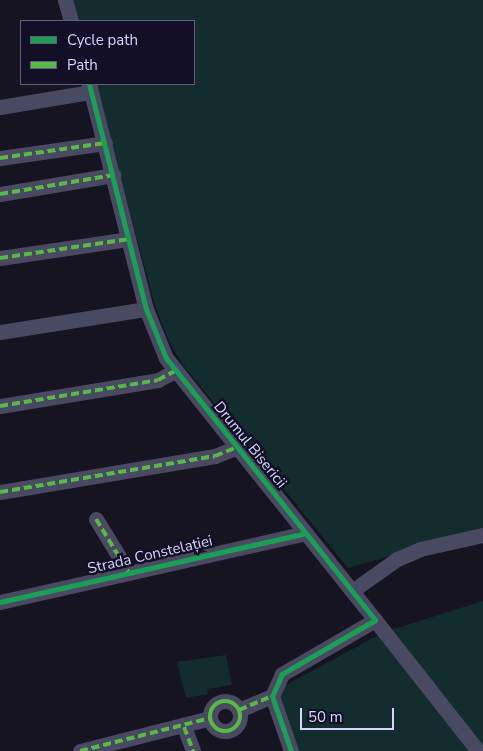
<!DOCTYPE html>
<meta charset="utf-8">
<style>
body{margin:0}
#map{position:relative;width:483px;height:751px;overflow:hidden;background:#161421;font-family:"Nunito Sans",sans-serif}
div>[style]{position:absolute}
.green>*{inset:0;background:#132c2d}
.minor>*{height:15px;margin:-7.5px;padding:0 7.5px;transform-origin:7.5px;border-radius:7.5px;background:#4a4962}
.minor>.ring{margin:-7.5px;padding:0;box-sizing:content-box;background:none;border:15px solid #4a4962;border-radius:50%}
.quiet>*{height:4px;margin-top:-2px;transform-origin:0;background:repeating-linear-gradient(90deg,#58b947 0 8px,transparent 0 12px)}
.quiet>.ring{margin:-2px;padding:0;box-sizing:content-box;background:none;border:4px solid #58b947;border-radius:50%}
.cycleway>*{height:5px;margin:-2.5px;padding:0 2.5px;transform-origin:2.5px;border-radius:2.5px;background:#1a9f57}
span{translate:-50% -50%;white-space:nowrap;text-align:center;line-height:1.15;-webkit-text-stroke:5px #130f26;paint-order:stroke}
.street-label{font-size:15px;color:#d9d4ff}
.legend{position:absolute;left:20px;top:20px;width:175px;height:65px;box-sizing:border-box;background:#130f26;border:1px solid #625e7d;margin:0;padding:6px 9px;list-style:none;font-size:15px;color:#d9d4ff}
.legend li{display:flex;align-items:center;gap:10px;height:25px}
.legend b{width:25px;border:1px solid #625e7d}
.scale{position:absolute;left:300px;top:708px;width:94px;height:22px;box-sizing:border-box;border:2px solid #d9d4ff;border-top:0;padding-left:6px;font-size:15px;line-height:18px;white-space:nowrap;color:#d9d4ff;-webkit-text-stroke:4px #130f26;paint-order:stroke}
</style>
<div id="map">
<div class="green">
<div style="clip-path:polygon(72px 0,483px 0,483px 529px,348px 568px,183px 365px,169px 341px,156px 309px,95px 84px,194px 84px,194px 21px,78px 21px)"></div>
<div style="clip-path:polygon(483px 601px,483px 751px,297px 751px,273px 692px,384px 632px)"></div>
<div style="clip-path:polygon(226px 655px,232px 685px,207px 689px,208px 694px,186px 698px,177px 662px)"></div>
</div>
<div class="minor">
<div style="left:65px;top:0;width:22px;rotate:74deg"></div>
<div style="left:89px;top:84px;width:232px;rotate:75.8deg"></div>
<div style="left:146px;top:309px;width:53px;rotate:67.8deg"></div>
<div style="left:166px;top:358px;width:335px;rotate:51.4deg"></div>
<div style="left:375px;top:620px;width:108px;rotate:149.9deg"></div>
<div style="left:282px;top:674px;width:24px;rotate:114deg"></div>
<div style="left:272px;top:696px;width:58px;rotate:70.9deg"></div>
<div style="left:0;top:107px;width:92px;rotate:-9.4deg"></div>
<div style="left:0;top:158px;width:106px;rotate:-8.1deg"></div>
<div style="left:0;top:194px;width:115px;rotate:-9.5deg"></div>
<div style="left:0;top:258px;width:129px;rotate:-8.4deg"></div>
<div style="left:0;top:332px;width:148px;rotate:-9deg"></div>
<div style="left:0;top:406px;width:160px;rotate:-9.3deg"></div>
<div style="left:158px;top:380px;width:19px;rotate:-28deg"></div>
<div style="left:0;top:492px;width:218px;rotate:-9.5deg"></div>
<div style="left:215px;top:456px;width:24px;rotate:-22deg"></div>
<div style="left:96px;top:519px;width:63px;rotate:58.6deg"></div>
<div style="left:352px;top:591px;width:55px;rotate:-35.4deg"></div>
<div style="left:397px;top:559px;width:25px;rotate:-23deg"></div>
<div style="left:420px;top:549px;width:65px;rotate:-12.5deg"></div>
<div style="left:0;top:602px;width:313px;rotate:-12.7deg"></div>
<div style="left:375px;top:620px;width:167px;rotate:51.8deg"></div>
<div class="ring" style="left:210px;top:701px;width:15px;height:15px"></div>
<div style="left:239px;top:710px;width:36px;rotate:-23deg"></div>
<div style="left:184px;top:727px;width:26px;rotate:69deg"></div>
<div style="left:80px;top:751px;width:134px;rotate:-14.2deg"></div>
</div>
<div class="quiet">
<div style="left:0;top:158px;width:106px;rotate:-8.1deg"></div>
<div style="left:0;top:194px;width:115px;rotate:-9.5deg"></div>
<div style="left:0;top:258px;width:129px;rotate:-8.4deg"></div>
<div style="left:0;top:406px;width:160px;rotate:-9.3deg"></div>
<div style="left:158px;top:380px;width:19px;rotate:-28deg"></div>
<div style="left:0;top:492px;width:218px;rotate:-9.5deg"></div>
<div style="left:215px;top:456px;width:24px;rotate:-22deg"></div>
<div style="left:96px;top:519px;width:63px;rotate:58.6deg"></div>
<div class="ring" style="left:210px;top:701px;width:26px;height:26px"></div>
<div style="left:239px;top:710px;width:36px;rotate:-23deg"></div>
<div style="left:184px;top:727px;width:26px;rotate:69deg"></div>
<div style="left:80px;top:751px;width:134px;rotate:-14.2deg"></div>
</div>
<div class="cycleway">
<div style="left:89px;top:84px;width:232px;rotate:75.8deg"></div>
<div style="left:146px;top:309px;width:53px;rotate:67.8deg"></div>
<div style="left:166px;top:358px;width:335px;rotate:51.4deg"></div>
<div style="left:375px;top:620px;width:108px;rotate:149.9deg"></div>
<div style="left:282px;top:674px;width:24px;rotate:114deg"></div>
<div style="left:272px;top:696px;width:58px;rotate:70.9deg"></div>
<div style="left:0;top:602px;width:313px;rotate:-12.7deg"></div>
</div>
<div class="street-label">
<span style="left:250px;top:445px;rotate:51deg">Drumul Bisericii</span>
<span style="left:150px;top:555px;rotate:-13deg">Strada Constelației</span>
</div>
<ul class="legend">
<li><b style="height:6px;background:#1a9f57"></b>Cycle path</li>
<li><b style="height:6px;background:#58b947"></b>Path</li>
</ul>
<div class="scale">50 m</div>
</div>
